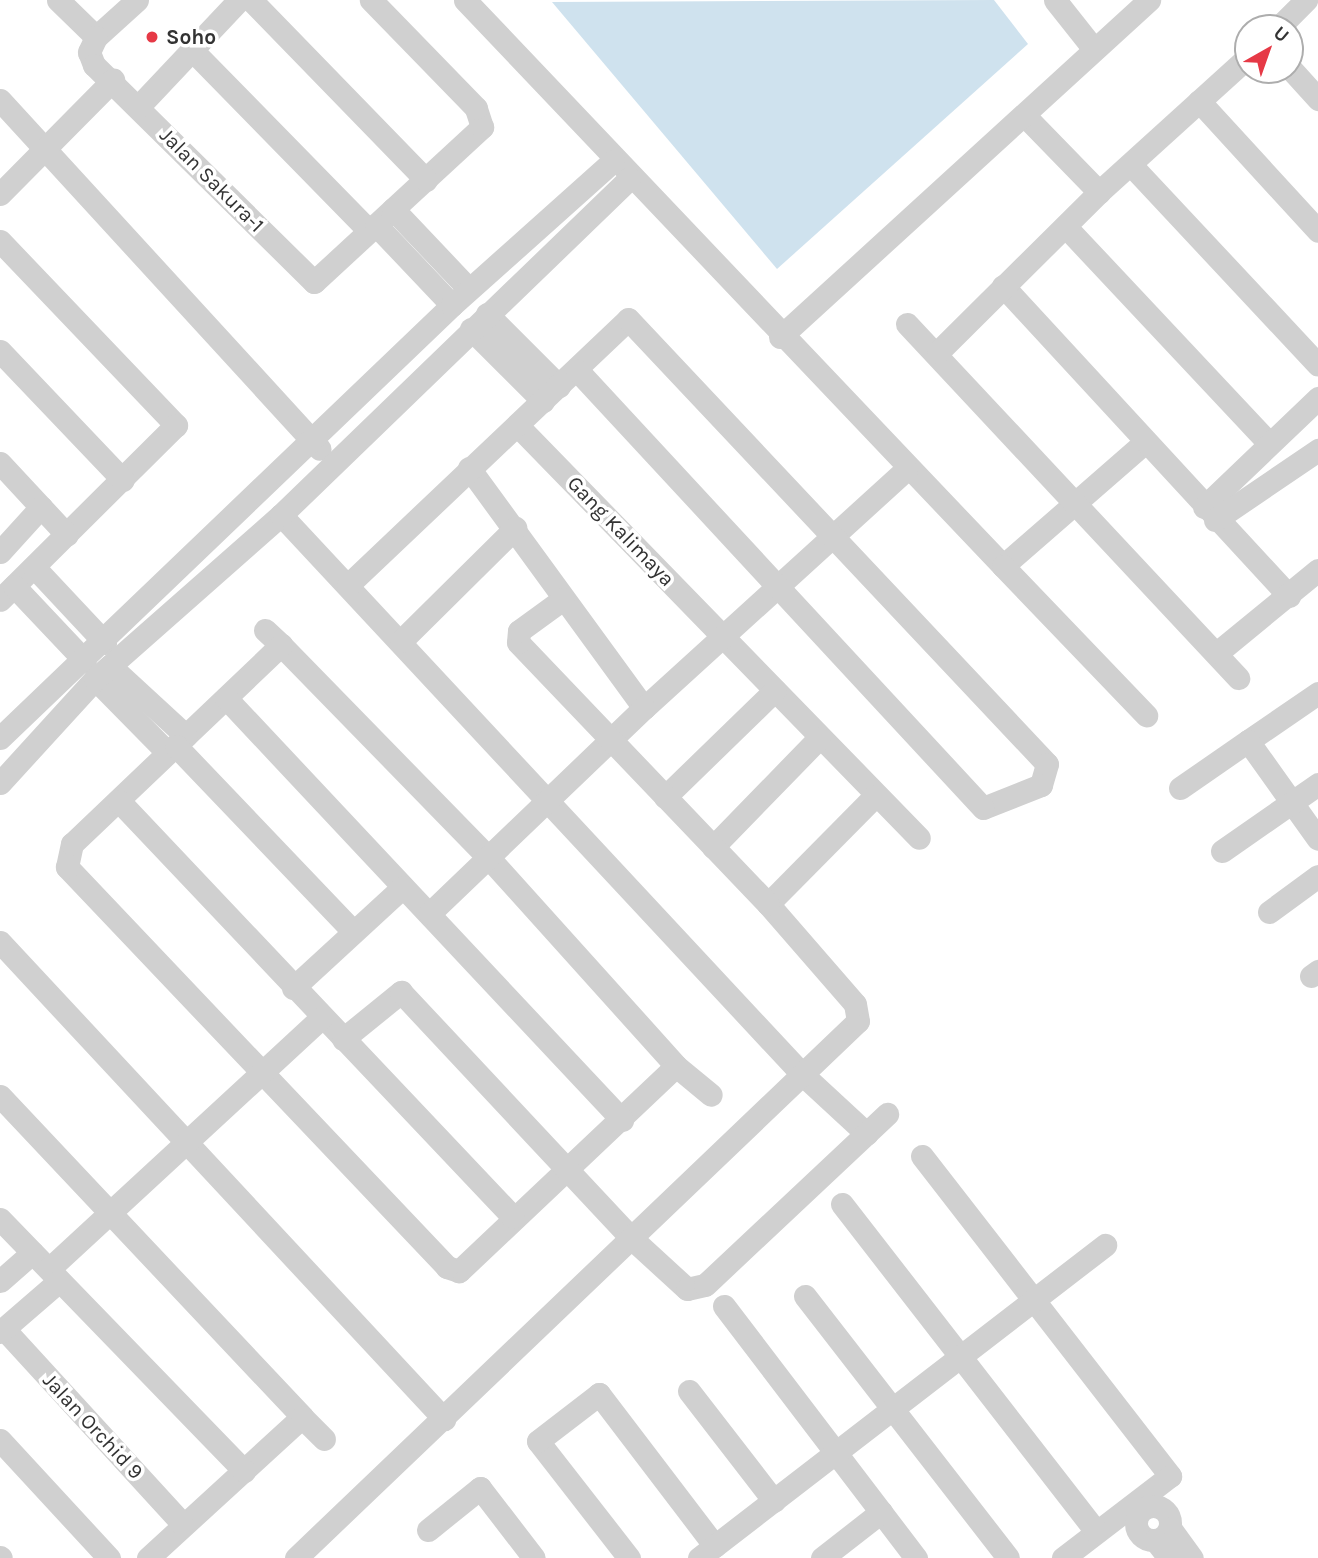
<!DOCTYPE html>
<style>
body{margin:0}
#map{position:relative;width:1318px;height:1558px;overflow:hidden;background:#fff;font-family:Karla,sans-serif}
div>[style]{position:absolute}
.water>*{inset:0;background:#cfe2ee}
.street>*{height:23px;margin:-11.5px;padding:0 11.5px;transform-origin:11.5px;border-radius:11.5px;background:#d0d0d0}
.street>.ring{margin:-11.5px;padding:0;box-sizing:content-box;background:none;border:23px solid #d0d0d0;border-radius:50%}
.dots>*{width:19px;height:19px;translate:-50% -50%;box-sizing:border-box;border:4px solid #fff;border-radius:50%}
span{translate:-50% -50%;white-space:nowrap;text-align:center;line-height:1.15;-webkit-text-stroke:7px #fff;paint-order:stroke}
.poi-label{font-size:21px;color:#333;font-weight:700}
.left{translate:0 -50%;text-align:left}
.street-label{font-size:21px;color:#333}
.north{position:absolute;left:1234px;top:14px;width:70px;height:70px;box-sizing:border-box;background:#fff;border:2px solid #adadad;border-radius:50%;rotate:40deg;font-size:19px;font-weight:700;line-height:28px;text-align:center;color:#333}
.north::after{content:'';display:block;margin:auto;width:24px;height:32px;background:#e63946;clip-path:polygon(50% 0,100% 100%,50% 72%,0 100%)}
</style>
<div id="map">
<div class="water">
<div style="clip-path:polygon(994px 0,1028px 44px,777px 269px,552px 2px)"></div>
</div>
<div class="street">
<div style="left:58px;top:0;width:53px;rotate:44.2deg"></div>
<div style="left:137px;top:0;width:55px;rotate:137.9deg"></div>
<div style="left:96px;top:37px;width:17px;rotate:115deg"></div>
<div style="left:89px;top:52px;width:14px;rotate:69deg"></div>
<div style="left:94px;top:65px;width:309px;rotate:44.6deg"></div>
<div style="left:314px;top:282px;width:229px;rotate:-42.7deg"></div>
<div style="left:482px;top:127px;width:20px;rotate:-108deg"></div>
<div style="left:476px;top:108px;width:151px;rotate:-134.2deg"></div>
<div style="left:251px;top:0;width:251px;rotate:45.8deg"></div>
<div style="left:465px;top:0;width:781px;rotate:46.45deg"></div>
<div style="left:1003px;top:566px;width:189px;rotate:-41.1deg"></div>
<div style="left:1055px;top:0;width:61px;rotate:51.6deg"></div>
<div style="left:1278px;top:28px;width:40px;rotate:-45deg"></div>
<div style="left:194px;top:52px;width:250px;rotate:45.6deg"></div>
<div style="left:1290px;top:68px;width:42px;rotate:47.9deg"></div>
<div style="left:0;top:100px;width:473px;rotate:47.5deg"></div>
<div style="left:1199px;top:101px;width:176px;rotate:47.5deg"></div>
<div style="left:139px;top:106px;width:146px;rotate:-46.7deg"></div>
<div style="left:1026px;top:117px;width:105px;rotate:45.8deg"></div>
<div style="left:1132px;top:166px;width:272px;rotate:46.9deg"></div>
<div style="left:0;top:194px;width:161px;rotate:-45.3deg"></div>
<div style="left:393px;top:209px;width:110px;rotate:46.5deg"></div>
<div style="left:376px;top:225px;width:110px;rotate:46.5deg"></div>
<div style="left:1066px;top:227px;width:296px;rotate:46.8deg"></div>
<div style="left:0;top:241px;width:255px;rotate:46.3deg"></div>
<div style="left:176px;top:425px;width:248px;rotate:135.2deg"></div>
<div style="left:1003px;top:286px;width:422px;rotate:47.3deg"></div>
<div style="left:487px;top:314px;width:102px;rotate:45deg"></div>
<div style="left:907px;top:324px;width:485px;rotate:46.9deg"></div>
<div style="left:471px;top:329px;width:102px;rotate:45deg"></div>
<div style="left:780px;top:337px;width:500px;rotate:-42.4deg"></div>
<div style="left:0;top:351px;width:178px;rotate:46.4deg"></div>
<div style="left:938px;top:352px;width:227px;rotate:-44.8deg"></div>
<div style="left:1099px;top:192px;width:201px;rotate:-42.2deg"></div>
<div style="left:517px;top:425px;width:576px;rotate:45.77deg"></div>
<div style="left:0;top:463px;width:98px;rotate:47.1deg"></div>
<div style="left:469px;top:468px;width:297px;rotate:53.9deg"></div>
<div style="left:644px;top:708px;width:354px;rotate:-42.3deg"></div>
<div style="left:1204px;top:507px;width:158px;rotate:-43.7deg"></div>
<div style="left:281px;top:515px;width:764px;rotate:47.02deg"></div>
<div style="left:802px;top:1074px;width:88px;rotate:42.7deg"></div>
<div style="left:1215px;top:520px;width:125px;rotate:-34.2deg"></div>
<div style="left:0;top:552px;width:61px;rotate:-47.7deg"></div>
<div style="left:1003px;top:566px;width:207px;rotate:46.2deg"></div>
<div style="left:34px;top:567px;width:104px;rotate:46.9deg"></div>
<div style="left:348px;top:585px;width:386px;rotate:-43.5deg"></div>
<div style="left:628px;top:319px;width:611px;rotate:46.72deg"></div>
<div style="left:1047px;top:764px;width:22px;rotate:106deg"></div>
<div style="left:1041px;top:785px;width:62px;rotate:158.4deg"></div>
<div style="left:983px;top:808px;width:597px;rotate:-132.83deg"></div>
<div style="left:14px;top:586px;width:103px;rotate:46.6deg"></div>
<div style="left:265px;top:630px;width:22px;rotate:43deg"></div>
<div style="left:281px;top:645px;width:296px;rotate:45.7deg"></div>
<div style="left:488px;top:857px;width:281px;rotate:48deg"></div>
<div style="left:676px;top:1066px;width:299px;rotate:136.6deg"></div>
<div style="left:459px;top:1271px;width:13px;rotate:-162deg"></div>
<div style="left:447px;top:1267px;width:552px;rotate:-133.53deg"></div>
<div style="left:67px;top:867px;width:24px;rotate:-78deg"></div>
<div style="left:72px;top:844px;width:289px;rotate:-43.6deg"></div>
<div style="left:401px;top:641px;width:161px;rotate:-44.7deg"></div>
<div style="left:1218px;top:652px;width:129px;rotate:-39.4deg"></div>
<div style="left:110px;top:666px;width:103px;rotate:42.6deg"></div>
<div style="left:95px;top:679px;width:103px;rotate:45.4deg"></div>
<div style="left:226px;top:698px;width:579px;rotate:46.82deg"></div>
<div style="left:0;top:738px;width:626px;rotate:-43.77deg"></div>
<div style="left:452px;top:305px;width:216px;rotate:-41.8deg"></div>
<div style="left:1248px;top:741px;width:85px;rotate:-34.4deg"></div>
<div style="left:176px;top:746px;width:256px;rotate:46.3deg"></div>
<div style="left:0;top:783px;width:141px;rotate:-47.6deg"></div>
<div style="left:95px;top:679px;width:248px;rotate:-41.4deg"></div>
<div style="left:281px;top:515px;width:484px;rotate:-44deg"></div>
<div style="left:1180px;top:788px;width:83px;rotate:-34.7deg"></div>
<div style="left:1248px;top:741px;width:120px;rotate:54.5deg"></div>
<div style="left:665px;top:797px;width:153px;rotate:-44.2deg"></div>
<div style="left:119px;top:801px;width:573px;rotate:46.56deg"></div>
<div style="left:713px;top:847px;width:152px;rotate:-45.8deg"></div>
<div style="left:1222px;top:851px;width:117px;rotate:-34.9deg"></div>
<div style="left:768px;top:904px;width:152px;rotate:-45.3deg"></div>
<div style="left:1269px;top:912px;width:61px;rotate:-36.3deg"></div>
<div style="left:430px;top:913px;width:296px;rotate:-43.8deg"></div>
<div style="left:0;top:942px;width:652px;rotate:47.05deg"></div>
<div style="left:1311px;top:976px;width:9px;rotate:-36deg"></div>
<div style="left:293px;top:988px;width:149px;rotate:-42.6deg"></div>
<div style="left:343px;top:1039px;width:75px;rotate:-39deg"></div>
<div style="left:401px;top:992px;width:333px;rotate:46.9deg"></div>
<div style="left:628px;top:1235px;width:80px;rotate:42.5deg"></div>
<div style="left:687px;top:1289px;width:18px;rotate:-13deg"></div>
<div style="left:705px;top:1285px;width:250px;rotate:-43.2deg"></div>
<div style="left:676px;top:1066px;width:45px;rotate:39.6deg"></div>
<div style="left:0;top:1096px;width:441px;rotate:46.7deg"></div>
<div style="left:302px;top:1417px;width:209px;rotate:137.5deg"></div>
<div style="left:922px;top:1156px;width:405px;rotate:52.2deg"></div>
<div style="left:1170px;top:1476px;width:135px;rotate:142.5deg"></div>
<div style="left:842px;top:1204px;width:415px;rotate:52.2deg"></div>
<div style="left:0;top:1219px;width:351px;rotate:45.9deg"></div>
<div style="left:49px;top:1269px;width:370px;rotate:-42.7deg"></div>
<div style="left:0;top:1281px;width:43px;rotate:-41.2deg"></div>
<div style="left:805px;top:1296px;width:331px;rotate:52.2deg"></div>
<div style="left:724px;top:1306px;width:317px;rotate:52.7deg"></div>
<div style="left:4px;top:1329px;width:263px;rotate:47.5deg"></div>
<div style="left:0;top:1332px;width:78px;rotate:-40.8deg"></div>
<div style="left:689px;top:1391px;width:139px;rotate:52.3deg"></div>
<div style="left:302px;top:1417px;width:31px;rotate:45deg"></div>
<div style="left:0;top:1440px;width:161px;rotate:47.3deg"></div>
<div class="ring" style="left:1136px;top:1506px;width:11px;height:11px"></div>
<div style="left:1170px;top:1528px;width:37px;rotate:54deg"></div>
<div style="left:428px;top:1530px;width:67px;rotate:-38.9deg"></div>
<div style="left:480px;top:1488px;width:88px;rotate:52.4deg"></div>
<div style="left:1155px;top:1540px;width:23px;rotate:52deg"></div>
<div style="left:0;top:1557px;width:1px;rotate:45deg"></div>
<div style="left:296px;top:1558px;width:777px;rotate:-43.7deg"></div>
<div style="left:858px;top:1021px;width:17px;rotate:-100deg"></div>
<div style="left:855px;top:1004px;width:133px;rotate:-131deg"></div>
<div style="left:768px;top:904px;width:362px;rotate:-133.7deg"></div>
<div style="left:518px;top:642px;width:11px;rotate:-85deg"></div>
<div style="left:519px;top:631px;width:54px;rotate:-36deg"></div>
<div style="left:629px;top:1558px;width:148px;rotate:-127.9deg"></div>
<div style="left:538px;top:1441px;width:77px;rotate:-37.6deg"></div>
<div style="left:599px;top:1394px;width:191px;rotate:52.7deg"></div>
<div style="left:699px;top:1558px;width:513px;rotate:-37.63deg"></div>
<div style="left:822px;top:1558px;width:75px;rotate:-37.9deg"></div>
</div>
<div class="dots">
<div style="left:152px;top:37px;background:#e63946"></div>
</div>
<div class="poi-label">
<span class="left" style="left:166px;top:37px">Soho</span>
</div>
<div class="street-label">
<span style="left:212px;top:180px;rotate:45deg">Jalan Sakura-1</span>
<span style="left:621px;top:531px;rotate:46deg">Gang Kalimaya</span>
<span style="left:93px;top:1426px;rotate:47deg">Jalan Orchid 9</span>
</div>
<div class="north">U</div>
</div>
